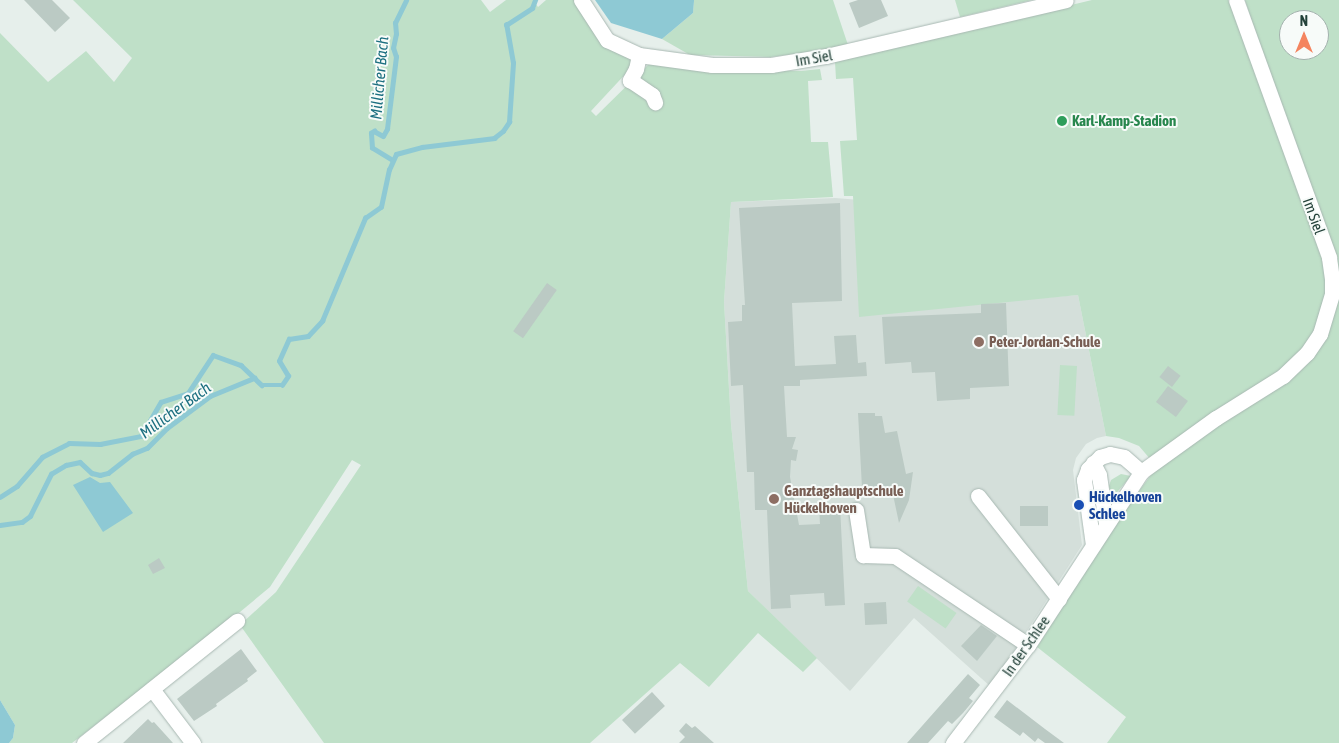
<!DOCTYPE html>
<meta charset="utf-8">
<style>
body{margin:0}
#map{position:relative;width:1339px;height:743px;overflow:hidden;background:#e6efeb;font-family:"Asap Condensed",sans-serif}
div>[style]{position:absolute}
.built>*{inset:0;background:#d4dfda}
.green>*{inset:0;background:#bfe0c8;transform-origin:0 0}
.water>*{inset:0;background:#8ec9d4}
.stream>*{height:4.5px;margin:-2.25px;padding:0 2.25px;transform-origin:2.25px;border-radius:2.25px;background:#8ec9d4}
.building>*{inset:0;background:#bbcac4;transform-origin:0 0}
.roads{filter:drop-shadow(0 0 1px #a8b8b2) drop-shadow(0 0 1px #a8b8b2)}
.minor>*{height:15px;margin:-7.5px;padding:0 7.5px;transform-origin:7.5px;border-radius:7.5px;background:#fff}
.dots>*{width:14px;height:14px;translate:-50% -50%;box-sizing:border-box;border:2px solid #f7fbf9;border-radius:50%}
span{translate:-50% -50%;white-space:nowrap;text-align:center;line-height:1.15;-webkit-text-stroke:4px #f7fbf9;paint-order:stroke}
.street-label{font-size:15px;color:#24423a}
.leisure-label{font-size:15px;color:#27864d;font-weight:700}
.left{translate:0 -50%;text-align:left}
.education-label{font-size:15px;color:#785e54;font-weight:700}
.transit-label{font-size:15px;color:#164399;font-weight:700}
.water-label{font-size:16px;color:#1c6f80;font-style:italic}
.north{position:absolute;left:1279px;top:10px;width:50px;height:50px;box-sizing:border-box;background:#f7fbf9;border:1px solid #a3b1ad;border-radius:50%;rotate:0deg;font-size:14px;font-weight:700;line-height:20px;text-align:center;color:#24423a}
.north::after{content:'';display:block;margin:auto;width:18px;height:22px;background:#f4845f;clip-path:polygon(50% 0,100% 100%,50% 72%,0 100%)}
</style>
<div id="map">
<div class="built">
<div style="clip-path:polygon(835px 198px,860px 200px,980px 303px,1078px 295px,1106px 436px,1097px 438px,1086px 444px,1076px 458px,1073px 470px,1082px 545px,991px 687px,914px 618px,850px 691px,748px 591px,731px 424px,724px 302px,731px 202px)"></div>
</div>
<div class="green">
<div style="clip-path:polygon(73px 0,481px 0,490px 12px,506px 0,533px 0,538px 7px,546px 0,574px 0,633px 58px,631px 68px,591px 111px,596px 116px,653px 60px,711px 70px,801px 71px,820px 69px,822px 80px,808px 81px,811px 142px,828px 142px,833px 197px,731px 202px,724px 302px,731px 424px,748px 591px,817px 658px,803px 672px,758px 633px,709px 687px,680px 663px,590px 743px,324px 743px,240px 625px,276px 592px,361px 465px,352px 460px,270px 587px,240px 612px,72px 743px,9px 743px,13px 738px,15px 725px,0 700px,0 33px,48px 82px,86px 51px,114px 82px,132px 58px)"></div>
<div style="clip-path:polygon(694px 0,833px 0,848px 45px,830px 50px,770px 57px,690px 55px,662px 39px,693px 13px)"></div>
<div style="clip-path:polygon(955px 0,1032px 0,960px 17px)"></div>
<div style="clip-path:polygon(1092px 0,1231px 0,1339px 295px,1339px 743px,1107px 743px,1126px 717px,1037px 647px,1124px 511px,1157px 467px,1139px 446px,1119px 438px,1106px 436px,1078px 295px,859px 317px,853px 196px,844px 196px,840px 141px,857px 140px,853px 78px,836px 79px,835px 62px)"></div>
<div style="clip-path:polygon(evenodd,1245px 0,1339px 0,1339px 289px,1245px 0,1289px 20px,1319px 20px,1319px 50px,1289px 50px,1289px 20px)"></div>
<div style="left:1060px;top:365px;width:17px;height:50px;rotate:3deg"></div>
<div style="clip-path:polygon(1121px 474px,1131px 476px,1112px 498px,1109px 486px,1111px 480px)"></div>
<div style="left:918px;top:586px;width:47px;height:19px;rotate:35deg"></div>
</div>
<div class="water">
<div style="clip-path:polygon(595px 0,694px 0,694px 1px,693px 13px,662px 39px,611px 23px)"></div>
<div style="clip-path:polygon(90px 477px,100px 483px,110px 482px,133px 513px,103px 532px,73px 485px)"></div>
<div style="clip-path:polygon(0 700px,15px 725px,13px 738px,9px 743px,0 743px)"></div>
</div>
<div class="stream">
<div style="left:392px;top:160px;width:23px;rotate:-149deg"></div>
<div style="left:372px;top:148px;width:15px;rotate:-94deg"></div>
<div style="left:371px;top:133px;width:4px;rotate:-34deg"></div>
<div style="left:374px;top:131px;width:10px;rotate:29deg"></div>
<div style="left:383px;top:136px;width:8px;rotate:-60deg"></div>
<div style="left:387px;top:129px;width:73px;rotate:-82.9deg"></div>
<div style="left:396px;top:57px;width:9px;rotate:-108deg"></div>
<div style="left:393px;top:48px;width:14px;rotate:-78deg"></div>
<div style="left:396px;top:34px;width:11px;rotate:-95deg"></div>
<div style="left:395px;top:23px;width:25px;rotate:-64deg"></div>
<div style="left:0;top:497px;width:20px;rotate:-33deg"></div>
<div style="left:17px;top:486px;width:38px;rotate:-49deg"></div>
<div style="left:42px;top:457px;width:30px;rotate:-27deg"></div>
<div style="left:69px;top:443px;width:31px;rotate:2deg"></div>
<div style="left:100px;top:444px;width:42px;rotate:-11deg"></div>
<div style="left:141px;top:436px;width:39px;rotate:-60deg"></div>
<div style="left:161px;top:402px;width:28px;rotate:-18deg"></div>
<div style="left:188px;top:393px;width:45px;rotate:-56.7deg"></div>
<div style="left:213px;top:355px;width:30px;rotate:20deg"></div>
<div style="left:241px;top:365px;width:29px;rotate:44deg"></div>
<div style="left:262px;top:385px;width:20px"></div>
<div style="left:282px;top:385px;width:11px;rotate:-56deg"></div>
<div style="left:288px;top:376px;width:17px;rotate:-121deg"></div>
<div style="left:279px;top:361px;width:24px;rotate:-66deg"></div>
<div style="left:289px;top:339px;width:19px;rotate:-9deg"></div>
<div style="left:308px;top:336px;width:21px;rotate:-47deg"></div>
<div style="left:322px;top:321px;width:112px;rotate:-67.3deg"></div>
<div style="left:365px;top:218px;width:19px;rotate:-35deg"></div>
<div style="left:381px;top:207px;width:38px;rotate:-78deg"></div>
<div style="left:389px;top:170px;width:17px;rotate:-66deg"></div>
<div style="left:396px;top:154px;width:27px;rotate:-15deg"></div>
<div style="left:422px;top:147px;width:73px;rotate:-7.1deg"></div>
<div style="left:494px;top:138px;width:11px;rotate:-38deg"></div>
<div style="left:503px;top:131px;width:11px;rotate:-56deg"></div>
<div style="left:509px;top:122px;width:59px;rotate:-86.1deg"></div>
<div style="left:513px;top:63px;width:39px;rotate:-100deg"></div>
<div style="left:506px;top:25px;width:31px;rotate:-33deg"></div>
<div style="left:532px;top:8px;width:9px;rotate:-69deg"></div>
<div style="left:0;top:525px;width:22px;rotate:-8deg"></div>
<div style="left:22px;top:522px;width:10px;rotate:-37deg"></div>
<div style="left:30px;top:516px;width:47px;rotate:-63.4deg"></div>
<div style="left:51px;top:474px;width:17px;rotate:-31deg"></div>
<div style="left:66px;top:465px;width:14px;rotate:-12deg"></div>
<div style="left:80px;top:462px;width:16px;rotate:43deg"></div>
<div style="left:92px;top:473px;width:8px;rotate:14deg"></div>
<div style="left:100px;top:475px;width:8px;rotate:-14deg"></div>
<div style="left:108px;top:473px;width:31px;rotate:-38deg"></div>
<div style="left:132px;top:454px;width:16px;rotate:-22deg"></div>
<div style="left:147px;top:448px;width:28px;rotate:-45deg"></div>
<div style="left:167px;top:428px;width:54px;rotate:-36.7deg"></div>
<div style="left:210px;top:396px;width:48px;rotate:-22.2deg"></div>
</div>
<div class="building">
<div style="clip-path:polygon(24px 0,52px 0,70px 18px,55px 32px)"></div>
<div style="clip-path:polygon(858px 0,881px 0,888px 16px,859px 28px,849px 3px)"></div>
<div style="clip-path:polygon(840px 203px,842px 301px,792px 303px,795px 366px,836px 364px,834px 336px,856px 335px,858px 363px,866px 362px,867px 376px,800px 380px,800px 386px,784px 386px,787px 437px,796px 437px,792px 449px,798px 450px,796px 461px,791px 460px,790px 477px,799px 525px,820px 524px,819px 507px,840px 506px,845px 605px,825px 606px,824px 593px,790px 595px,791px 608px,771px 609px,767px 510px,755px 510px,754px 472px,747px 472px,743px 385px,731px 386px,728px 322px,742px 321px,742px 305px,745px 305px,739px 208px)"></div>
<div style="left:547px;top:283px;width:12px;height:59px;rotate:35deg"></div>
<div style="clip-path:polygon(1006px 303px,1009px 386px,970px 388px,970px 399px,937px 401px,935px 372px,912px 373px,911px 362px,885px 364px,882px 317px,981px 313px,981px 304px)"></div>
<div style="left:1168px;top:366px;width:16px;height:14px;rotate:38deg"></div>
<div style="left:1168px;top:386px;width:25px;height:20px;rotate:37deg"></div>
<div style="clip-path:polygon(858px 413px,875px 413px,875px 416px,882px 416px,885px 433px,897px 431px,906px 474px,913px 472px,909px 500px,899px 523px,892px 490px,877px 490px,877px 487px,862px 488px)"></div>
<div style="left:1048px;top:506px;width:20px;height:28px;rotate:90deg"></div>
<div style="clip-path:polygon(159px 558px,165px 568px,153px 574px,148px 565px)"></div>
<div style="left:886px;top:602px;width:22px;height:22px;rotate:87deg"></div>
<div style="clip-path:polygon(981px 625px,997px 636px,977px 661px,961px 646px)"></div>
<div style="clip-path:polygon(241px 649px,257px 671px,247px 679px,248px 681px,216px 704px,217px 706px,194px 721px,177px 699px)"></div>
<div style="clip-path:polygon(968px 674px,980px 685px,969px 698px,973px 701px,963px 713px,952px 724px,948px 721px,928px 743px,907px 743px)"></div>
<div style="left:652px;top:692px;width:19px;height:41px;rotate:47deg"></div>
<div style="clip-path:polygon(1007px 700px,1045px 729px,1064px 743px,1045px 743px,1038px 738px,1035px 742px,1023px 732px,1020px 736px,994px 717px)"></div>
<div style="clip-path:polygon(148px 719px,152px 723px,154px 722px,173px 743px,123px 743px)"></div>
<div style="clip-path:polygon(686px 723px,692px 728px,695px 726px,714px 743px,679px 743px,685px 737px,679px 731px)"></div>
</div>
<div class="roads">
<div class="minor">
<div style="left:581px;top:0;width:48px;rotate:57deg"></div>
<div style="left:607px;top:40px;width:35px;rotate:25deg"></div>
<div style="left:639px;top:55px;width:74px;rotate:7.8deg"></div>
<div style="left:712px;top:65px;width:59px"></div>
<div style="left:771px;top:65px;width:56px;rotate:-9.3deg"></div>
<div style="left:826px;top:56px;width:246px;rotate:-13.1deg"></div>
<div style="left:639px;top:55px;width:14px;rotate:102deg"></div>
<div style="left:636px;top:69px;width:13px;rotate:119deg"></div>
<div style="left:630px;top:80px;width:27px;rotate:34deg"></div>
<div style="left:652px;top:95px;width:8px;rotate:67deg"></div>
<div style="left:1093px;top:463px;width:13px;rotate:63deg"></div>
<div style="left:1099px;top:475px;width:49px;rotate:81.9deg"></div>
<div style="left:978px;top:496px;width:131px;rotate:51.8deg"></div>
<div style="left:856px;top:510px;width:46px;rotate:81.2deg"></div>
<div style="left:863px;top:555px;width:32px;rotate:2deg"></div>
<div style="left:895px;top:556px;width:160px;rotate:33.8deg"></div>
<div style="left:1093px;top:545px;width:66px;rotate:-97.9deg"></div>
<div style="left:1084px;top:480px;width:12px;rotate:-70deg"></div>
<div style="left:1088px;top:469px;width:17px;rotate:-45deg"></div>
<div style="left:1100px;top:457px;width:10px;rotate:-17deg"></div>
<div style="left:1110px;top:454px;width:14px;rotate:12deg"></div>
<div style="left:1124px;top:457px;width:23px;rotate:41deg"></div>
<div style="left:152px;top:689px;width:68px;rotate:52.8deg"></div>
<div style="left:84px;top:743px;width:196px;rotate:-38.6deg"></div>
<div style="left:953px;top:743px;width:123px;rotate:-52.6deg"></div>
<div style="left:1028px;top:645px;width:207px;rotate:-56.8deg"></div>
<div style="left:1141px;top:472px;width:92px;rotate:-35.8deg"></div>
<div style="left:1216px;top:418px;width:79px;rotate:-32.1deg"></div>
<div style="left:1283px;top:376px;width:33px;rotate:-44deg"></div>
<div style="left:1307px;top:353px;width:23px;rotate:-56deg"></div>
<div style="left:1320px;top:334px;width:42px;rotate:-73.3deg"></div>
<div style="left:1332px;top:294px;width:15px;rotate:-90deg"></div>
<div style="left:1332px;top:279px;width:22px;rotate:-98deg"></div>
<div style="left:1329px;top:257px;width:273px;rotate:-109.9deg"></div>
</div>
</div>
<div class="dots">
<div style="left:1062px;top:121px;background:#2e9e5b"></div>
<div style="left:979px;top:342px;background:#8d6e63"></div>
<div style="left:774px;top:499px;background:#8d6e63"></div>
<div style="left:1079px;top:505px;background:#1a4fb4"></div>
</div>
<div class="street-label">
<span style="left:814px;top:58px;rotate:-10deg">Im Siel</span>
<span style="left:1314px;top:216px;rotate:70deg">Im Siel</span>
<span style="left:1026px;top:646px;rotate:-55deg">In der Schlee</span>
</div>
<div class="leisure-label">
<span class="left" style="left:1072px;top:121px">Karl-Kamp-Stadion</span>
</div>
<div class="education-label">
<span class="left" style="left:989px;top:342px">Peter-Jordan-Schule</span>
<span class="left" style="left:784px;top:499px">Ganztagshauptschule<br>Hückelhoven</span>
</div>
<div class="transit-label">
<span class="left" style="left:1089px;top:505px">Hückelhoven<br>Schlee</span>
</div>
<div class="water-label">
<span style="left:379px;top:78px;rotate:-85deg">Millicher Bach</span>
<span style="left:175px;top:410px;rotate:-36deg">Millicher Bach</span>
</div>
<div class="north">N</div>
</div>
